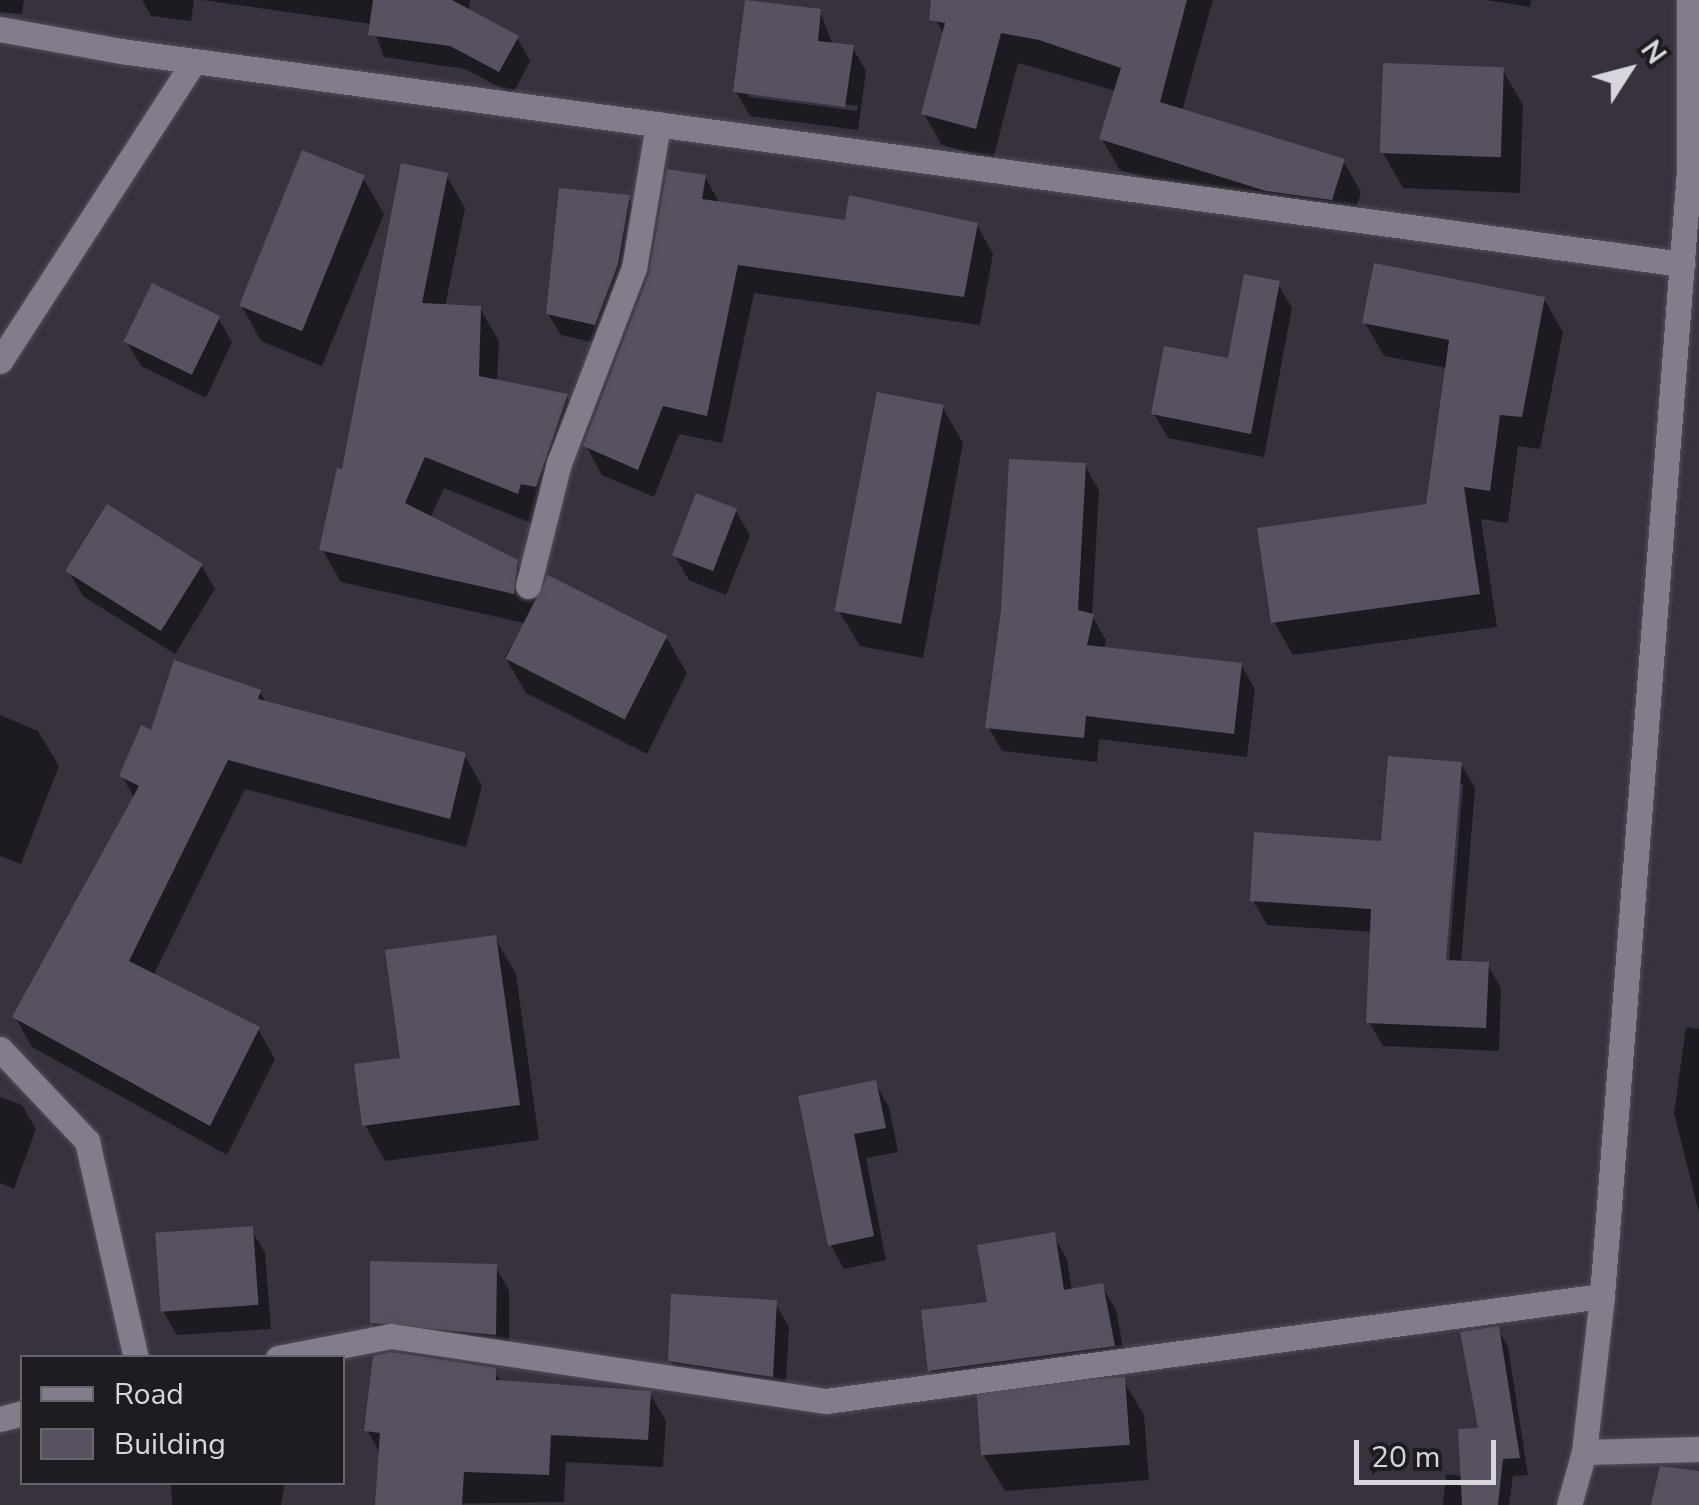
<!DOCTYPE html>
<style>
body{margin:0}
#map{position:relative;width:1699px;height:1505px;overflow:hidden;background:#38323f;font-family:"Nunito Sans",sans-serif}
div>[style]{position:absolute}
.shadow>*{inset:0;background:#0007}
.building>*{inset:0;background:#58515f;transform-origin:0 0}
.roads{filter:drop-shadow(0 0 2px #544e59) drop-shadow(0 0 2px #544e59)}
.minor>*{height:25px;margin:-12.5px;padding:0 12.5px;transform-origin:12.5px;border-radius:12.5px;background:#837c8a}
span{translate:-50% -50%;white-space:nowrap;text-align:center;line-height:1.15;-webkit-text-stroke:8px #1e1b21;paint-order:stroke}
.legend{position:absolute;left:20px;top:1355px;width:325px;height:130px;box-sizing:border-box;background:#1e1b21;border:2px solid #69656c;margin:0;padding:12px 18px;list-style:none;font-size:30px;color:#d9d5dd}
.legend li{display:flex;align-items:center;gap:20px;height:50px}
.legend b{width:50px;border:2px solid #69656c}
.north{position:absolute;left:1579px;top:20px;width:100px;height:100px;-webkit-text-stroke:8px #1e1b21;paint-order:stroke;rotate:54deg;font-size:28px;font-weight:700;line-height:40px;text-align:center;color:#d9d5dd}
.north::after{content:'';display:block;margin:auto;width:35px;height:45px;background:#d9d5dd;clip-path:polygon(50% 0,100% 100%,50% 72%,0 100%)}
.scale{position:absolute;left:1354px;top:1440px;width:142px;height:45px;box-sizing:border-box;border:5px solid #d9d5dd;border-top:0;padding-left:12px;font-size:30px;line-height:35px;white-space:nowrap;color:#d9d5dd;-webkit-text-stroke:8px #1e1b21;paint-order:stroke}
</style>
<div id="map">
<div class="shadow">
<div style="clip-path:polygon(0 0,24px 0,22px 14px,0 12px)"></div>
<div style="clip-path:polygon(142px 0,194px 0,191px 21px,151px 16px)"></div>
<div style="clip-path:polygon(202px 0,470px 0,469px 12px,517px 38px,530px 61px,513px 94px,465px 69px,384px 57px,372px 24px)"></div>
<div style="clip-path:polygon(940px 0,1213px 0,1182px 111px,1343px 161px,1361px 192px,1350px 230px,1286px 221px,1120px 170px,1102px 139px,1116px 91px,1018px 63px,993px 159px,942px 145px,924px 114px,944px 35px,936px 20px)"></div>
<div style="clip-path:polygon(1486px 0,1531px 0,1530px 7px)"></div>
<div style="clip-path:polygon(evenodd,820px 12px,833px 45px,852px 47px,866px 71px,858px 130px,750px 116px,736px 92px,820px 12px,749px 92px,858px 106px,857px 111px,749px 97px,749px 92px)"></div>
<div style="clip-path:polygon(1502px 69px,1523px 105px,1520px 193px,1403px 188px,1383px 153px)"></div>
<div style="clip-path:polygon(446px 175px,465px 208px,445px 307px,480px 308px,499px 341px,497px 382px,567px 396px,585px 429px,554px 519px,536px 525px,444px 488px,430px 519px,516px 562px,537px 599px,666px 637px,687px 673px,647px 754px,526px 693px,505px 657px,524px 623px,341px 582px,322px 549px)"></div>
<div style="clip-path:polygon(705px 177px,720px 204px,847px 223px,977px 225px,993px 254px,980px 325px,754px 293px,722px 443px,679px 434px,654px 497px,602px 475px,586px 446px)"></div>
<div style="clip-path:polygon(363px 178px,384px 214px,322px 366px,261px 341px,241px 305px)"></div>
<div style="clip-path:polygon(628px 197px,640px 218px,606px 345px,561px 335px,548px 314px)"></div>
<div style="clip-path:polygon(1278px 284px,1292px 308px,1264px 457px,1168px 438px,1154px 414px,1230px 361px)"></div>
<div style="clip-path:polygon(1544px 299px,1563px 332px,1540px 449px,1518px 446px,1508px 523px,1481px 519px,1497px 627px,1293px 655px,1274px 622px,1429px 507px,1447px 368px,1384px 356px,1365px 323px)"></div>
<div style="clip-path:polygon(218px 318px,232px 342px,206px 398px,141px 366px,127px 342px)"></div>
<div style="clip-path:polygon(943px 408px,963px 443px,923px 658px,860px 646px,839px 611px)"></div>
<div style="clip-path:polygon(1085px 466px,1099px 490px,1092px 616px,1106px 640px,1104px 650px,1241px 665px,1255px 689px,1247px 757px,1099px 739px,1097px 762px,1002px 751px,988px 727px,1004px 610px)"></div>
<div style="clip-path:polygon(736px 511px,750px 536px,726px 595px,689px 580px,675px 556px)"></div>
<div style="clip-path:polygon(201px 565px,215px 589px,175px 654px,83px 596px,69px 572px)"></div>
<div style="clip-path:polygon(260px 692px,266px 703px,465px 756px,482px 786px,466px 847px,245px 789px,153px 976px,258px 1029px,275px 1059px,227px 1155px,32px 1047px,15px 1017px,135px 799px,122px 776px,152px 733px)"></div>
<div style="clip-path:polygon(0 715px,38px 731px,59px 766px,21px 864px,0 856px)"></div>
<div style="clip-path:polygon(evenodd,1461px 764px,1475px 788px,1461px 963px,1487px 964px,1501px 988px,1499px 1051px,1383px 1046px,1369px 1022px,1373px 932px,1267px 925px,1253px 900px,1384px 843px,1461px 764px,1458px 784px,1463px 784px,1448px 973px,1443px 972px,1458px 784px)"></div>
<div style="clip-path:polygon(495px 938px,516px 974px,539px 1140px,385px 1161px,365px 1125px,403px 1060px)"></div>
<div style="clip-path:polygon(1686px 1027px,1699px 1029px,1699px 1213px,1674px 1113px)"></div>
<div style="clip-path:polygon(875px 1083px,889px 1107px,898px 1152px,866px 1158px,886px 1260px,844px 1269px,831px 1245px,801px 1098px)"></div>
<div style="clip-path:polygon(0 1097px,22px 1105px,36px 1129px,14px 1189px,0 1183px)"></div>
<div style="clip-path:polygon(251px 1229px,265px 1253px,271px 1329px,177px 1335px,163px 1311px)"></div>
<div style="clip-path:polygon(1053px 1235px,1067px 1259px,1072px 1291px,1102px 1286px,1116px 1310px,1127px 1369px,945px 1394px,931px 1370px)"></div>
<div style="clip-path:polygon(495px 1266px,509px 1290px,509px 1358px,386px 1346px,372px 1322px)"></div>
<div style="clip-path:polygon(775px 1303px,789px 1327px,785px 1400px,684px 1385px,670px 1360px)"></div>
<div style="clip-path:polygon(1498px 1329px,1508px 1347px,1528px 1475px,1513px 1476px,1509px 1505px,1443px 1505px,1446px 1474px,1463px 1476px,1480px 1431px)"></div>
<div style="clip-path:polygon(494px 1370px,501px 1382px,650px 1394px,666px 1421px,663px 1467px,566px 1462px,564px 1502px,378px 1505px,381px 1455px,367px 1430px)"></div>
<div style="clip-path:polygon(1123px 1380px,1144px 1415px,1149px 1480px,1005px 1491px,984px 1456px)"></div>
<div style="clip-path:polygon(171px 1482px,285px 1482px,285px 1483px,281px 1505px,172px 1505px)"></div>
</div>
<div class="building">
<div style="clip-path:polygon(373px 0,452px 0,519px 36px,499px 72px,450px 46px,368px 35px)"></div>
<div style="clip-path:polygon(745px 0,821px 9px,818px 41px,854px 45px,845px 107px,733px 92px)"></div>
<div style="clip-path:polygon(931px 0,1187px 0,1160px 102px,1345px 159px,1332px 200px,1266px 191px,1099px 139px,1121px 68px,1039px 40px,1001px 33px,976px 129px,921px 114px,945px 23px,929px 20px)"></div>
<div style="left:1383px;top:63px;width:121px;height:90px;rotate:2deg"></div>
<div style="left:302px;top:150px;width:68px;height:168px;rotate:22deg"></div>
<div style="clip-path:polygon(401px 163px,448px 173px,422px 303px,481px 306px,479px 376px,568px 394px,536px 487px,521px 484px,518px 494px,425px 457px,405px 503px,518px 560px,514px 594px,319px 550px,337px 468px,342px 469px)"></div>
<div style="clip-path:polygon(667px 169px,706px 175px,702px 199px,845px 220px,849px 195px,978px 223px,964px 297px,738px 265px,707px 416px,663px 406px,638px 470px,583px 446px,649px 274px)"></div>
<div style="clip-path:polygon(559px 188px,630px 195px,618px 264px,595px 325px,546px 314px)"></div>
<div style="clip-path:polygon(1374px 263px,1545px 297px,1522px 417px,1500px 415px,1490px 491px,1464px 487px,1480px 594px,1271px 623px,1257px 528px,1426px 504px,1449px 340px,1362px 323px)"></div>
<div style="clip-path:polygon(1244px 274px,1280px 281px,1251px 434px,1151px 414px,1164px 346px,1228px 358px)"></div>
<div style="left:152px;top:283px;width:76px;height:65px;rotate:26deg"></div>
<div style="left:877px;top:392px;width:68px;height:223px;rotate:11deg"></div>
<div style="clip-path:polygon(1009px 459px,1086px 463px,1078px 610px,1094px 614px,1087px 645px,1242px 663px,1234px 734px,1086px 716px,1084px 738px,985px 728px,1001px 610px)"></div>
<div style="left:696px;top:493px;width:44px;height:67px;rotate:21deg"></div>
<div style="left:107px;top:504px;width:113px;height:79px;rotate:32deg"></div>
<div style="left:548px;top:575px;width:134px;height:94px;rotate:27deg"></div>
<div style="clip-path:polygon(174px 660px,261px 690px,258px 699px,466px 753px,450px 819px,228px 760px,129px 961px,260px 1027px,210px 1126px,12px 1017px,139px 786px,119px 776px,141px 725px,151px 730px)"></div>
<div style="clip-path:polygon(1388px 756px,1462px 762px,1446px 960px,1489px 962px,1486px 1028px,1366px 1023px,1371px 909px,1250px 901px,1254px 832px,1381px 841px)"></div>
<div style="clip-path:polygon(496px 935px,520px 1105px,362px 1126px,354px 1064px,400px 1058px,385px 950px)"></div>
<div style="clip-path:polygon(876px 1080px,886px 1128px,854px 1134px,874px 1236px,828px 1246px,798px 1096px)"></div>
<div style="left:253px;top:1226px;width:79px;height:98px;rotate:86deg"></div>
<div style="clip-path:polygon(1055px 1232px,1064px 1290px,1103px 1283px,1115px 1346px,928px 1371px,921px 1310px,987px 1302px,977px 1245px)"></div>
<div style="clip-path:polygon(370px 1261px,497px 1264px,496px 1335px,370px 1323px)"></div>
<div style="clip-path:polygon(671px 1294px,777px 1300px,773px 1377px,668px 1361px)"></div>
<div style="clip-path:polygon(1499px 1326px,1520px 1458px,1503px 1459px,1498px 1505px,1462px 1505px,1458px 1429px,1478px 1428px,1460px 1332px)"></div>
<div style="clip-path:polygon(391px 1352px,496px 1368px,496px 1380px,651px 1391px,648px 1440px,551px 1435px,549px 1475px,464px 1472px,462px 1505px,375px 1505px,380px 1433px,364px 1431px,373px 1356px)"></div>
<div style="left:1125px;top:1377px;width:68px;height:149px;rotate:86deg"></div>
<div style="clip-path:polygon(1660px 1466px,1699px 1471px,1699px 1505px,1651px 1505px)"></div>
</div>
<div class="roads">
<div class="minor">
<div style="left:0;top:29px;width:123px;rotate:10.3deg"></div>
<div style="left:121px;top:51px;width:1576px;rotate:7.77deg"></div>
<div style="left:0;top:361px;width:357px;rotate:-57.1deg"></div>
<div style="left:528px;top:586px;width:127px;rotate:-75.9deg"></div>
<div style="left:559px;top:463px;width:209px;rotate:-69deg"></div>
<div style="left:634px;top:268px;width:146px;rotate:-80.5deg"></div>
<div style="left:0;top:1049px;width:127px;rotate:46.6deg"></div>
<div style="left:87px;top:1141px;width:222px;rotate:77.3deg"></div>
<div style="left:278px;top:1358px;width:115px;rotate:-11deg"></div>
<div style="left:391px;top:1336px;width:440px;rotate:8.5deg"></div>
<div style="left:826px;top:1401px;width:783px;rotate:-7.71deg"></div>
<div style="left:0;top:1419px;width:23px;rotate:-15deg"></div>
<div style="left:1584px;top:1452px;width:115px;rotate:-1.5deg"></div>
<div style="left:1569px;top:1505px;width:55px;rotate:-74.2deg"></div>
<div style="left:1584px;top:1452px;width:157px;rotate:-83.4deg"></div>
<div style="left:1602px;top:1296px;width:1128px;rotate:-85.58deg"></div>
<div style="left:1689px;top:171px;width:171px;rotate:-90deg"></div>
</div>
</div>
<ul class="legend">
<li><b style="height:12px;background:#837c8a"></b>Road</li>
<li><b style="height:28px;background:#58515f"></b>Building</li>
</ul>
<div class="north">N</div>
<div class="scale">20 m</div>
</div>
